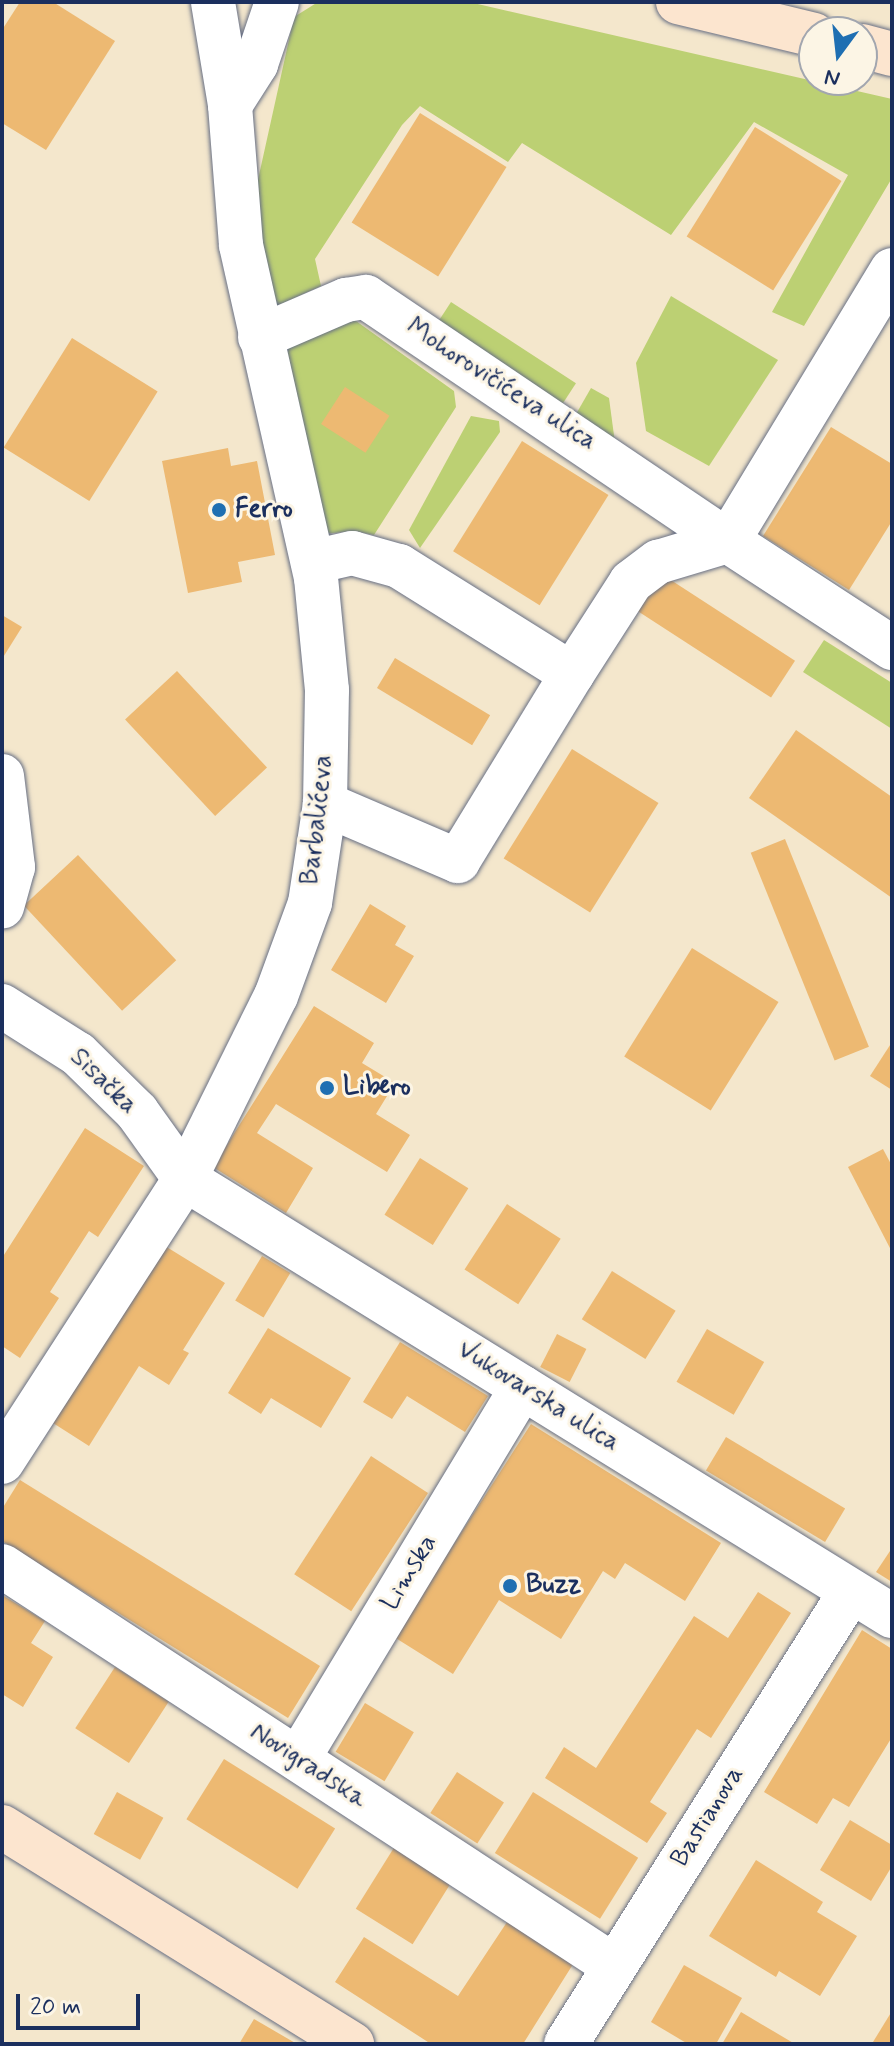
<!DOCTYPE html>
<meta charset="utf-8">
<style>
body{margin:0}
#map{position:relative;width:894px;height:2046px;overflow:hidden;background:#f4e7cc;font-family:Mynerve,sans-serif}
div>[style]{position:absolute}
.green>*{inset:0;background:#bcd073;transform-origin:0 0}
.building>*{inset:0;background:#edb972;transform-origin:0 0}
.roads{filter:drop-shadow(0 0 2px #676f84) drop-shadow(0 0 2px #676f84)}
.street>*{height:44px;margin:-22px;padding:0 22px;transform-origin:22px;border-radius:22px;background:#fff}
.secondary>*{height:44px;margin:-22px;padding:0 22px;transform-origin:22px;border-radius:22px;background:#fce5cf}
.dots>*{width:22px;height:22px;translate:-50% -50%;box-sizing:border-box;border:4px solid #fcf5e5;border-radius:50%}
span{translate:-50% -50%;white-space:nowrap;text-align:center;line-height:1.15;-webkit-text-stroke:6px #fcf5e5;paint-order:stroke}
.street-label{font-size:26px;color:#1b2f5e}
.poi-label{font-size:26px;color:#1b2f5e;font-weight:700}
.left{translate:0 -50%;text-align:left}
.frame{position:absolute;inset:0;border:4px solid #1b2f5e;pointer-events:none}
.north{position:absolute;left:798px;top:16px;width:80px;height:80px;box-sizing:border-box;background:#fcf5e5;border:2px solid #a2a6af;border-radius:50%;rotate:195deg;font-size:22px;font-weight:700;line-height:32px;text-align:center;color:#1b2f5e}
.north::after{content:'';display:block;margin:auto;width:28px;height:36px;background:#1f6fb2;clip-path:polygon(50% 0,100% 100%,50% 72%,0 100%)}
.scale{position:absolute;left:16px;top:1994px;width:124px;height:36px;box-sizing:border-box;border:4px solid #1b2f5e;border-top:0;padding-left:10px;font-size:24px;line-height:28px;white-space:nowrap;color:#1b2f5e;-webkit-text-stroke:6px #fcf5e5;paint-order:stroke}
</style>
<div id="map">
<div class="green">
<div style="clip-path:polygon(318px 2px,469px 2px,892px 99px,892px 178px,804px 326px,772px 312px,848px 175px,754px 122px,671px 235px,522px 143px,508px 162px,420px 106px,402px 125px,315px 259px,321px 286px,261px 313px,244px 243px,294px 17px)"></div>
<div style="clip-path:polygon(671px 296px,778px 360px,709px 466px,646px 431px,636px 363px)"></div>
<div style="left:451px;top:302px;width:149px;height:35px;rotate:33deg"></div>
<div style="clip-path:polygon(342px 311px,454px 391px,456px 407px,374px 535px,354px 531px,312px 535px,266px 340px)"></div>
<div style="clip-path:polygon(591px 388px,609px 398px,617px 458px,568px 428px)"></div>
<div style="clip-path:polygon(471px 416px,499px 421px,500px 432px,420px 548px,409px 530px)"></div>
<div style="clip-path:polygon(824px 640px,892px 683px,892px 729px,803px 672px)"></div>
</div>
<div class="building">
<div style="clip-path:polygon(20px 2px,53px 2px,115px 41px,46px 150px,2px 123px,2px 30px)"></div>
<div style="left:420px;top:113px;width:102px;height:129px;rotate:32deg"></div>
<div style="left:755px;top:127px;width:102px;height:129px;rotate:32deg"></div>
<div style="left:72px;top:338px;width:101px;height:129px;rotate:32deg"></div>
<div style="left:345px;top:387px;width:53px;height:44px;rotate:33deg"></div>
<div style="clip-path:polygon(831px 427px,892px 464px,892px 521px,849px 590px,763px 536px)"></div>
<div style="left:522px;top:441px;width:102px;height:130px;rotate:32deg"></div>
<div style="clip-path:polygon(228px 448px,231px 466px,257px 461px,275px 555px,238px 562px,242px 582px,188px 593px,162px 461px)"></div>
<div style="left:660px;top:573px;width:161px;height:44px;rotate:33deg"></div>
<div style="clip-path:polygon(2px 615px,22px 627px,2px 659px)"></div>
<div style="left:395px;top:658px;width:111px;height:35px;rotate:31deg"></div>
<div style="left:177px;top:671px;width:132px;height:71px;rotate:47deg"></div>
<div style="clip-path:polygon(796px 730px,892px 797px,892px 898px,749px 798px)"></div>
<div style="left:572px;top:749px;width:102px;height:129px;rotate:32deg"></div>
<div style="left:785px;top:839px;width:224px;height:37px;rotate:68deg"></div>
<div style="left:78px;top:855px;width:144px;height:74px;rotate:47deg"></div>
<div style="clip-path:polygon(370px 904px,406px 926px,395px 945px,414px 956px,386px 1003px,331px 970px)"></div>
<div style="left:692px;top:948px;width:102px;height:128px;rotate:32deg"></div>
<div style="clip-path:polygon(314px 1006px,374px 1043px,362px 1063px,395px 1083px,376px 1114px,410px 1135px,387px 1172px,276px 1104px,257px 1133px,313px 1168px,286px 1213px,213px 1167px)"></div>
<div style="clip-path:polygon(892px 1042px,892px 1090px,870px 1076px)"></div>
<div style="clip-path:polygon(85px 1128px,144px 1166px,98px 1237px,89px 1231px,50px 1292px,59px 1298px,20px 1358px,2px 1346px,2px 1258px)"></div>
<div style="clip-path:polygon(883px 1149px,892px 1166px,892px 1252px,848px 1167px)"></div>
<div style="left:420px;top:1158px;width:57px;height:67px;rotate:32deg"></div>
<div style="left:507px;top:1204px;width:64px;height:78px;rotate:33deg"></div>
<div style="clip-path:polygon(165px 1246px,225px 1283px,183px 1350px,189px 1353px,169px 1385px,139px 1366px,89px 1446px,53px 1423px)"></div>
<div style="left:262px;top:1256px;width:33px;height:52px;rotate:31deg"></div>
<div style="left:612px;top:1271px;width:75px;height:57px;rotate:32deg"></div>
<div style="clip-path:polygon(268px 1328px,351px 1378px,321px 1428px,271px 1398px,261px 1414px,228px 1393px)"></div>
<div style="left:707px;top:1329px;width:66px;height:61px;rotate:30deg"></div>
<div style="left:557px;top:1334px;width:33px;height:37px;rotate:27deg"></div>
<div style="clip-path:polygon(400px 1342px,488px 1396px,465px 1432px,407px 1396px,392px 1419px,363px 1402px)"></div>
<div style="clip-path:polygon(531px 1424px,721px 1543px,685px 1601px,625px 1563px,615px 1579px,603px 1571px,561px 1639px,499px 1600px,453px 1674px,394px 1637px)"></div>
<div style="left:726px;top:1437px;width:139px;height:39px;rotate:31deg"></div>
<div style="left:371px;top:1456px;width:68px;height:141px;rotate:33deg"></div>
<div style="clip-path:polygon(20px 1480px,320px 1666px,288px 1718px,2px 1541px,2px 1509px)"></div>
<div style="clip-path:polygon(892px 1548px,892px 1582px,876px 1572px)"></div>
<div style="clip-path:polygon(758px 1592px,791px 1613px,711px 1738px,697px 1729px,650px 1802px,667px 1813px,647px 1843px,545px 1778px,564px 1747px,596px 1768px,694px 1616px,728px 1638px)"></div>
<div style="clip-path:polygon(2px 1595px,45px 1621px,31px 1643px,53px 1657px,23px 1707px,2px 1694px)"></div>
<div style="clip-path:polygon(862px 1630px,892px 1649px,892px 1737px,849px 1807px,833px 1798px,817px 1824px,764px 1792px)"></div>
<div style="left:115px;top:1667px;width:64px;height:73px;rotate:33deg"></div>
<div style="left:365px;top:1703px;width:57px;height:57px;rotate:31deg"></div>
<div style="left:224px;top:1759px;width:131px;height:71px;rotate:32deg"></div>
<div style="left:457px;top:1772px;width:56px;height:49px;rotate:33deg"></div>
<div style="left:117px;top:1792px;width:53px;height:48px;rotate:29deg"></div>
<div style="left:533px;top:1792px;width:124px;height:72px;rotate:32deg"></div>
<div style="clip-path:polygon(850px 1820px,892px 1845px,892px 1866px,871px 1901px,820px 1870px)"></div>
<div style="left:395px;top:1846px;width:67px;height:74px;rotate:32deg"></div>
<div style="clip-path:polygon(756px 1860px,823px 1902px,817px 1912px,857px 1936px,820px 1996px,779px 1971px,776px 1977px,709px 1936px)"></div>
<div style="clip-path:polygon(509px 1919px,575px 1961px,523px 2044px,431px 2044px,335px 1982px,364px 1937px,458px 1996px)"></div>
<div style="clip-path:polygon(684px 1965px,742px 1998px,716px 2044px,688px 2044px,651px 2022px)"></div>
<div style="clip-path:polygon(892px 2011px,892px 2044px,876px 2044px,873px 2042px)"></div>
<div style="clip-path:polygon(741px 2012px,795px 2044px,722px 2044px)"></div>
<div style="clip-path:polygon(254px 2019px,297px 2044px,239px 2044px)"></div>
</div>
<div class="roads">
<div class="street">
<div style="left:230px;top:105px;width:49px;rotate:-57.6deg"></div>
<div style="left:256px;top:64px;width:65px;rotate:-71.3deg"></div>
<div style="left:892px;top:270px;width:317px;rotate:121.2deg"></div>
<div style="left:728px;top:541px;width:196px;rotate:33.1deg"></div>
<div style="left:260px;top:337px;width:94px;rotate:-23.3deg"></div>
<div style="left:346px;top:300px;width:20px;rotate:-9deg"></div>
<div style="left:366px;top:297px;width:437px;rotate:34deg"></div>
<div style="left:313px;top:562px;width:40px;rotate:-13deg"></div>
<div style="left:352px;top:553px;width:49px;rotate:15.5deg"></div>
<div style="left:399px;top:566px;width:204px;rotate:32deg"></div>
<div style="left:572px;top:674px;width:219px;rotate:121.4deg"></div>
<div style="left:458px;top:861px;width:145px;rotate:-156.8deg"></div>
<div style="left:572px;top:674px;width:109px;rotate:-57.3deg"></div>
<div style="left:631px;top:582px;width:34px;rotate:-37deg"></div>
<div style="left:658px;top:562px;width:73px;rotate:-16.7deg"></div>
<div style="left:2px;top:776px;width:92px;rotate:83.1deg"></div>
<div style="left:13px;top:867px;width:41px;rotate:105.4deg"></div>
<div style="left:2px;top:1006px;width:90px;rotate:32.3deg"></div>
<div style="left:78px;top:1054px;width:83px;rotate:44.5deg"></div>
<div style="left:137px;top:1112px;width:82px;rotate:54.4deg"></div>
<div style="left:185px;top:1179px;width:831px;rotate:31.72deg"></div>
<div style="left:2px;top:1462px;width:337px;rotate:-57.1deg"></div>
<div style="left:185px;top:1179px;width:204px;rotate:-63.6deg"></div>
<div style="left:276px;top:996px;width:99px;rotate:-69.9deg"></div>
<div style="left:310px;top:903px;width:100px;rotate:-81.4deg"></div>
<div style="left:325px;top:804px;width:114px;rotate:-89deg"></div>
<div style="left:327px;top:690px;width:113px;rotate:-95.6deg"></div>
<div style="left:316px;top:578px;width:341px;rotate:-102.7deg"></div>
<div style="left:241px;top:245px;width:140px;rotate:-94.5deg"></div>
<div style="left:230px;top:105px;width:104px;rotate:-99.4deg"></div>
<div style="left:2px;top:1566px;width:731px;rotate:33.17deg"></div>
<div style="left:298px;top:1759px;width:434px;rotate:-58.9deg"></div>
<div style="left:566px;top:2044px;width:535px;rotate:-57.82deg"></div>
</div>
<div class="secondary">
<div style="left:678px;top:2px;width:140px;rotate:13.6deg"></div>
<div style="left:862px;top:46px;width:31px;rotate:15deg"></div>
<div style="left:2px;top:1827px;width:412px;rotate:31.8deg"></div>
</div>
</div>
<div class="dots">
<div style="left:219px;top:510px;background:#1f6fb2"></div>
<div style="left:327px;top:1088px;background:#1f6fb2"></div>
<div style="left:510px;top:1586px;background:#1f6fb2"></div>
</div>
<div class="street-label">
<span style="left:501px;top:385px;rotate:33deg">Mohorovičićeva ulica</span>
<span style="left:318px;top:820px;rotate:-84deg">Barbalićeva</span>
<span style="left:103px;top:1082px;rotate:44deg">Sisačka</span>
<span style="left:538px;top:1397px;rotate:32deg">Vukovarska ulica</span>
<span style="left:410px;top:1573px;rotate:-59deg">Limska</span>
<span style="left:308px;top:1766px;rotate:33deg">Novigradska</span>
<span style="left:708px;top:1817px;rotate:-58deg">Bastianova</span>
</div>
<div class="poi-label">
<span class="left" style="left:235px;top:510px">Ferro</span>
<span class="left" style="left:343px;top:1088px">Libero</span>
<span class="left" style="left:526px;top:1586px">Buzz</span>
</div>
<div class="frame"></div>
<div class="north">N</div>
<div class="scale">20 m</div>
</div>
